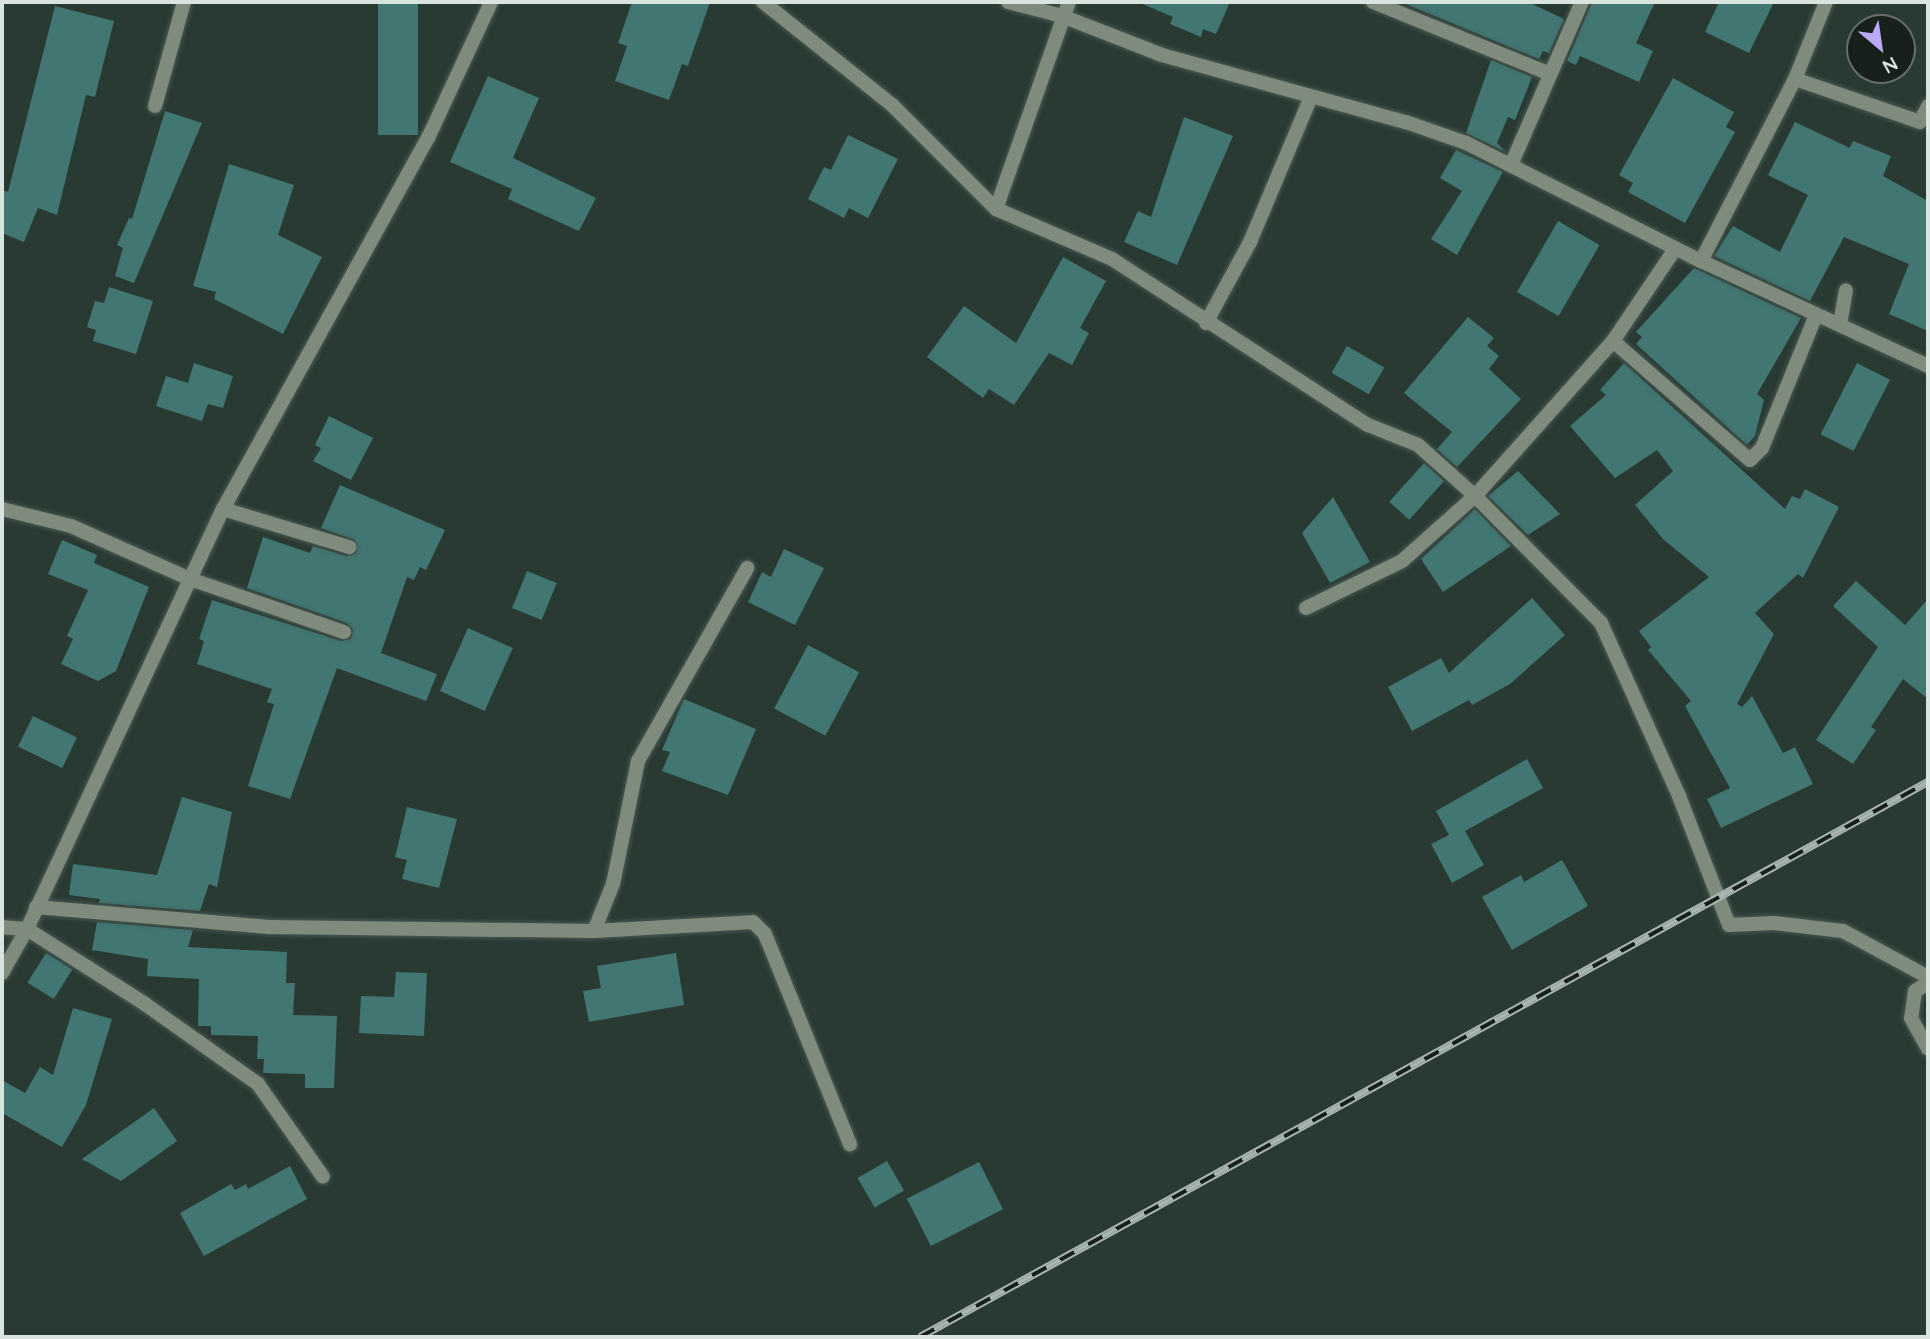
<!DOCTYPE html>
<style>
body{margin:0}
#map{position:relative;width:1930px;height:1339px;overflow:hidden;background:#293a33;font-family:Quicksand,sans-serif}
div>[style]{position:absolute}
.building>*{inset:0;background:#417673;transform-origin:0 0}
.roads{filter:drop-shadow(0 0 2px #495952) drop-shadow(0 0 2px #495952)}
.service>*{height:14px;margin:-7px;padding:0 7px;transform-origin:7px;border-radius:7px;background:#7f8c7d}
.minor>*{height:14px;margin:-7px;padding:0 7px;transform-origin:7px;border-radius:7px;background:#7f8c7d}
.rail>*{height:8px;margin-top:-4px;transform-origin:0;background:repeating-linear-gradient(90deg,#18201c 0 16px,#a9b6b0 0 32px);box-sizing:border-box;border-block:2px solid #a9b6b0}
span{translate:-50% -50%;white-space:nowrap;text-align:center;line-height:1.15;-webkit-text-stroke:6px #18201c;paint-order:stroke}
.frame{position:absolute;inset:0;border:4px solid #d9e4df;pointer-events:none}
.north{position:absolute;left:1846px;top:14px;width:70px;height:70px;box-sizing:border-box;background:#18201c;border:2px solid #656e6a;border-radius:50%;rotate:151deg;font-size:19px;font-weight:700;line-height:28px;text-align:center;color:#d9e4df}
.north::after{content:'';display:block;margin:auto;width:24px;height:32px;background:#baaaf7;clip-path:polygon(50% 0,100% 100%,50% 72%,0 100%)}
</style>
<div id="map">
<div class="building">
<div style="left:378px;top:2px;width:40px;height:133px"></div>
<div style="clip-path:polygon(632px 2px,710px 2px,688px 66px,682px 64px,669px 100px,615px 81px,627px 46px,618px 43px)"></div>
<div style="clip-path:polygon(1138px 2px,1230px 2px,1216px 34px,1203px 29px,1201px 37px,1170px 24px,1173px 17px)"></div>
<div style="clip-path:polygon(1401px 2px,1528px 2px,1564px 19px,1549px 53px,1543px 51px,1539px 59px)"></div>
<div style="clip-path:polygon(1592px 2px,1655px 2px,1636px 43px,1653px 51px,1639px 82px,1580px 56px,1576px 65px,1567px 61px)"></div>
<div style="clip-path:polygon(1719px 2px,1774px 2px,1749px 53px,1705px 32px)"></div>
<div style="clip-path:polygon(55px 6px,114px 21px,95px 97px,86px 95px,57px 215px,38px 208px,24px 242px,2px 233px,2px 190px,8px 192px)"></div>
<div style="clip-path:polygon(1491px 60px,1532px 77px,1515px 120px,1508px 117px,1497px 143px,1506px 152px,1466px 133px)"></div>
<div style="clip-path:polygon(488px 76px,539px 98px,513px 158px,596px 198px,579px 231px,508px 199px,512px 189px,450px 162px)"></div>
<div style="clip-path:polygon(1673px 78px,1734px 112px,1726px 127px,1735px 132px,1685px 223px,1628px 192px,1633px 183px,1619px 175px)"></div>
<div style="clip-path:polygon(165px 111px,202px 123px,134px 283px,115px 276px,123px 248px,117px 245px,129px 218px,132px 219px)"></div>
<div style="clip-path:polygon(1184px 117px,1233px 136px,1177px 265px,1124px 242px,1138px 211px,1151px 217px)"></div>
<div style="clip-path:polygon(1795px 122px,1850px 148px,1853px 141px,1891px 156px,1883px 176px,1928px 201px,1928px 331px,1889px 314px,1909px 264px,1844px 237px,1810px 301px,1714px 256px,1733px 226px,1780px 252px,1808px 195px,1768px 175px)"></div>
<div style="clip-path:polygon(848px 135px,898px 159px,868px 218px,849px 208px,844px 218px,808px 199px,824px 167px,831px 170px)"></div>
<div style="clip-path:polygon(1456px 150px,1503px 172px,1457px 255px,1431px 239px,1462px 191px,1440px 178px)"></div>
<div style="clip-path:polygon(229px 164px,294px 185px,278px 235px,322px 257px,283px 334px,214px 299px,216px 292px,193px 286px)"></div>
<div style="left:1558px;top:221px;width:48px;height:82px;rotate:30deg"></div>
<div style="clip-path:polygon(1063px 257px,1106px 281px,1080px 328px,1089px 333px,1072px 365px,1049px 353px,1014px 405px,989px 389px,983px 398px,927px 357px,964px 306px,1016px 343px)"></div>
<div style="clip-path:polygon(1694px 268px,1801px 318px,1757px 394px,1764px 400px,1755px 436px,1747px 445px,1636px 344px,1642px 337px,1636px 332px)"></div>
<div style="clip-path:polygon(109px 287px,153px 301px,136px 354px,93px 341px,96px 330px,87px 327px,95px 301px,104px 303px)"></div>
<div style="clip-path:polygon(1468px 317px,1494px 338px,1487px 346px,1499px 356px,1489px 369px,1521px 399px,1457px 467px,1437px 449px,1452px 432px,1404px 393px)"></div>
<div style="left:1347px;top:346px;width:43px;height:31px;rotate:30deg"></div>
<div style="clip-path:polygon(194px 363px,233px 376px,223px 408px,208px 404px,202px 421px,156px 406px,166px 376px,188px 383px)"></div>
<div style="clip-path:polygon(1624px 363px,1785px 509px,1792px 496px,1800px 499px,1805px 489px,1839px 507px,1803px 578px,1798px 574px,1755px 613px,1774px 634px,1737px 704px,1742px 707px,1752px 696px,1783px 753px,1795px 747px,1813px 784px,1721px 828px,1707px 799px,1730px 788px,1685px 706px,1691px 701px,1648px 650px,1651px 647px,1639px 631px,1709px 577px,1663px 539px,1635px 505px,1673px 471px,1657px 450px,1615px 478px,1570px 426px,1606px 395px,1600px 390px)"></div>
<div style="left:1857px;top:363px;width:37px;height:80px;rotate:27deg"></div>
<div style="clip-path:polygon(329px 416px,373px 438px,351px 480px,313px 461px,321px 448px,315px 445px)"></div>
<div style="left:1424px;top:463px;width:27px;height:52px;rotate:42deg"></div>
<div style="clip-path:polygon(1518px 471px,1560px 514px,1528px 535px,1488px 496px)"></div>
<div style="clip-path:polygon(340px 485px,445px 530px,426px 570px,420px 567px,414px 580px,407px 577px,381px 653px,437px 674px,426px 701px,337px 668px,290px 799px,248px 786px,274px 704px,267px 702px,272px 689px,197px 664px,204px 641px,199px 639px,212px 600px,341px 641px,351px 639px,353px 630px,347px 623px,247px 588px,263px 537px,310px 553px,313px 546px,346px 556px,356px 553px,355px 540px,321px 528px)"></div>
<div style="clip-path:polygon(1333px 497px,1370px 562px,1330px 583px,1302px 533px)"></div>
<div style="clip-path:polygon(1475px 509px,1511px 546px,1443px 592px,1421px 559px)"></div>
<div style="clip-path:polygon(62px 540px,97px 555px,94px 563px,149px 587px,116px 671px,98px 681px,61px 664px,73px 639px,67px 636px,88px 590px,48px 574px)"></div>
<div style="clip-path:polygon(784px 549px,824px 568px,795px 625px,748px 602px,762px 572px,771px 577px)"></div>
<div style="left:527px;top:571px;width:32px;height:40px;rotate:22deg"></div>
<div style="clip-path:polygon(1856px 581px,1905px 625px,1928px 599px,1928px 699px,1903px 679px,1871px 727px,1876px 730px,1853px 764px,1816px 740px,1878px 647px,1833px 606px)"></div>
<div style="clip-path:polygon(1532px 598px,1565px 635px,1510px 684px,1472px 705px,1469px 700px,1412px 731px,1388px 687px,1441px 658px,1449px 673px)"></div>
<div style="left:468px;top:628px;width:49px;height:69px;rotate:24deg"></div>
<div style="left:808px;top:645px;width:58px;height:72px;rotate:28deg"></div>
<div style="clip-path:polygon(684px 699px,756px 729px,728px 795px,662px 771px,670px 752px,662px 750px)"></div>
<div style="left:33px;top:716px;width:49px;height:34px;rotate:26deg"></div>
<div style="clip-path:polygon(1527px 759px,1543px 788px,1465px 831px,1484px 865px,1452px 883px,1431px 844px,1449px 835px,1436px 811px)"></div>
<div style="clip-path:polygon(182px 797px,232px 812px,217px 887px,209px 884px,200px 911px,99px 903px,100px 899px,69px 895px,73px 864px,157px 875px)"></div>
<div style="clip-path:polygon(407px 807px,457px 819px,439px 888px,402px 879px,407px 860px,395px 857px)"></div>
<div style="clip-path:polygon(1562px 860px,1588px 906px,1512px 950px,1482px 897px,1521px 875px,1524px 882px)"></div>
<div style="clip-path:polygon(97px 922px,193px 930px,188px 947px,287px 952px,286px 983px,295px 983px,293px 1015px,337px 1016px,334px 1088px,305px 1088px,305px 1074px,263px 1073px,264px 1059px,257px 1059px,258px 1036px,211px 1035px,211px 1026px,198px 1026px,199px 979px,147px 976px,148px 959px,92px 950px)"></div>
<div style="left:46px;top:953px;width:31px;height:35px;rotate:32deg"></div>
<div style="clip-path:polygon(676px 953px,684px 1005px,589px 1022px,583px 991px,601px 988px,597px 966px)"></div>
<div style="clip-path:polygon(396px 972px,427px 973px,424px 1036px,359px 1033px,361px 996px,394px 997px)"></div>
<div style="clip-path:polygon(73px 1008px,112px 1019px,86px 1105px,62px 1147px,2px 1113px,2px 1080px,25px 1093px,40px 1067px,53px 1075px)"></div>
<div style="clip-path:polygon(154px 1108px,177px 1141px,121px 1181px,82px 1159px)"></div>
<div style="left:887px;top:1161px;width:34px;height:34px;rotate:60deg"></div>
<div style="left:979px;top:1162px;width:53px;height:81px;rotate:63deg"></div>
<div style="clip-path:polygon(290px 1166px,307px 1199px,204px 1256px,180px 1213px,231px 1184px,235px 1190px,246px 1184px,248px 1189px)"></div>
</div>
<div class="roads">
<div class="service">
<div style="left:763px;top:2px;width:165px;rotate:38.6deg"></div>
<div style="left:892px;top:105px;width:147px;rotate:45deg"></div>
<div style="left:996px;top:209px;width:126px;rotate:23.3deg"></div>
<div style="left:1112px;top:259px;width:305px;rotate:33deg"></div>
<div style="left:1368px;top:425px;width:54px;rotate:21.8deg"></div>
<div style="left:1418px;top:445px;width:76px;rotate:41.8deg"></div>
<div style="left:1475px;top:496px;width:179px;rotate:45.2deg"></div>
<div style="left:1601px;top:623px;width:190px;rotate:65.7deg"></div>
<div style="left:1679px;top:796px;width:138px;rotate:68.8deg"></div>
<div style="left:1729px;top:925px;width:45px;rotate:-2.5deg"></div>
<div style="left:1774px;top:923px;width:69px;rotate:6.6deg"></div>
<div style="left:1843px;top:931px;width:97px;rotate:28.4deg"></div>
<div style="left:1373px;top:2px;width:191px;rotate:22.1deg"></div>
<div style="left:155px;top:106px;width:108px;rotate:-74.4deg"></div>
<div style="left:996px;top:209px;width:219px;rotate:-70.6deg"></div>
<div style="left:1206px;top:323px;width:92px;rotate:-61.5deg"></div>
<div style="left:1250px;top:242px;width:157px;rotate:-67.2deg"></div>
<div style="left:223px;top:509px;width:132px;rotate:16.8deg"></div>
<div style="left:594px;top:931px;width:51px;rotate:-68deg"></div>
<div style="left:613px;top:884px;width:126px;rotate:-78.5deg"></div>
<div style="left:638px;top:761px;width:222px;rotate:-60.5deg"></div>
</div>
<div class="minor">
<div style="left:1008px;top:2px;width:56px;rotate:14.5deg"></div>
<div style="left:1062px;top:16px;width:107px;rotate:21.3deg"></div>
<div style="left:1162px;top:55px;width:253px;rotate:15.4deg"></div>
<div style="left:1406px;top:122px;width:64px;rotate:19.3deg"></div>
<div style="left:1466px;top:143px;width:263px;rotate:26.7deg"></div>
<div style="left:1701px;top:261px;width:250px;rotate:24.8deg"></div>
<div style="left:1795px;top:79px;width:132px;rotate:19deg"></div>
<div style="left:1920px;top:122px;width:18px;rotate:-63deg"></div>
<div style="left:1511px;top:165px;width:178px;rotate:-66.5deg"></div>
<div style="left:1701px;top:261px;width:205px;rotate:-62.7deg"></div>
<div style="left:1795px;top:79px;width:83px;rotate:-68.1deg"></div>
<div style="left:1840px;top:324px;width:34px;rotate:-80deg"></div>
<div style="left:1613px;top:341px;width:181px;rotate:41deg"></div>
<div style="left:1750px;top:460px;width:17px;rotate:-45deg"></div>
<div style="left:1762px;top:448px;width:144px;rotate:-67.9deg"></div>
<div style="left:2px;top:509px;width:71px;rotate:13.8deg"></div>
<div style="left:71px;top:526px;width:130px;rotate:24deg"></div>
<div style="left:190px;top:579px;width:163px;rotate:19deg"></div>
<div style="left:1306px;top:608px;width:107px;rotate:-26.1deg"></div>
<div style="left:1402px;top:561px;width:98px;rotate:-41.7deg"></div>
<div style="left:1475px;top:496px;width:208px;rotate:-48.3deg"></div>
<div style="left:1613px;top:341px;width:111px;rotate:-56deg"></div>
<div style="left:36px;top:907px;width:234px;rotate:4.9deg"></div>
<div style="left:269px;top:927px;width:325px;rotate:0.7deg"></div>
<div style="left:594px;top:931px;width:159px;rotate:-3.2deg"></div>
<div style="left:753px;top:922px;width:17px;rotate:45deg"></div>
<div style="left:765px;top:934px;width:227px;rotate:68deg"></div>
<div style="left:2px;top:927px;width:25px;rotate:5deg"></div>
<div style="left:27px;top:929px;width:140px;rotate:32.4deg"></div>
<div style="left:145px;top:1004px;width:138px;rotate:35.3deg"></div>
<div style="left:258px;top:1084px;width:113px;rotate:55deg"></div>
<div style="left:2px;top:973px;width:51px;rotate:-60.4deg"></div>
<div style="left:27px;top:929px;width:463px;rotate:-65deg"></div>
<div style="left:223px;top:509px;width:424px;rotate:-61.1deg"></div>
<div style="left:428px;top:138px;width:150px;rotate:-65.1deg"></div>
<div style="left:1928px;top:983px;width:15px;rotate:148deg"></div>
<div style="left:1915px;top:991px;width:27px;rotate:98deg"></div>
<div style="left:1911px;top:1018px;width:35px;rotate:61deg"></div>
</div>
</div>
<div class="rail">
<div style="left:920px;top:1337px;width:1151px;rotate:-28.84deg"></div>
</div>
<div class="frame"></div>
<div class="north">N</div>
</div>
